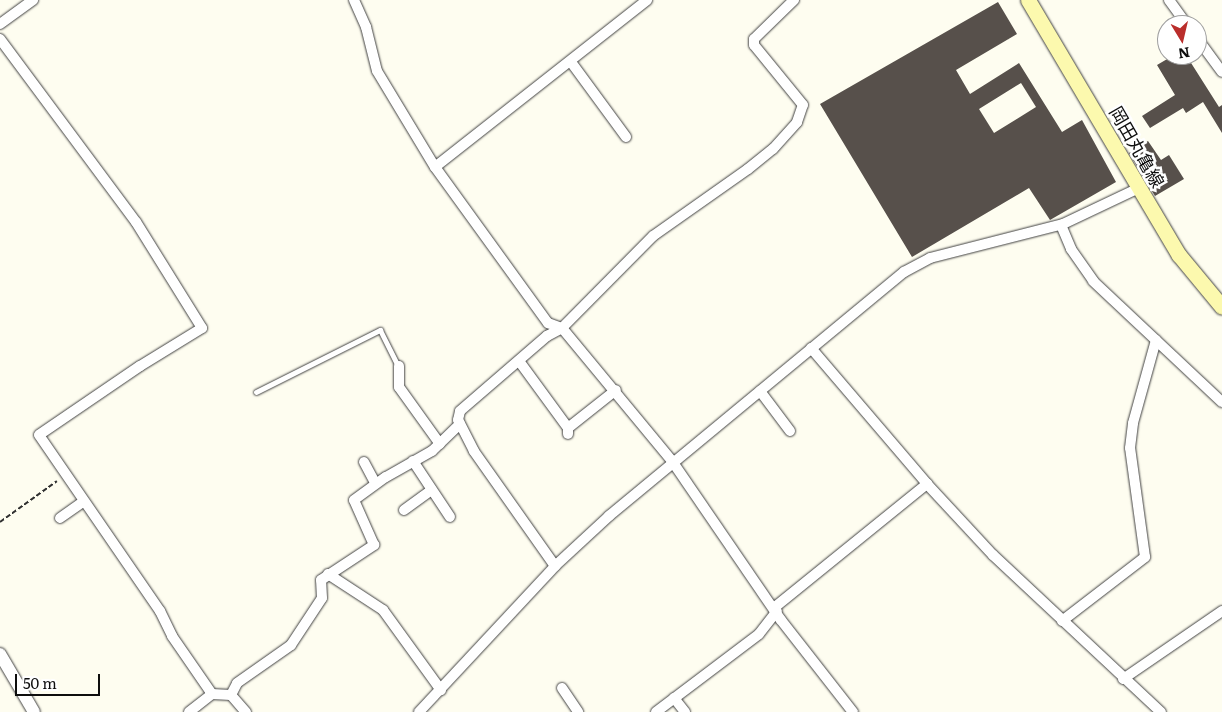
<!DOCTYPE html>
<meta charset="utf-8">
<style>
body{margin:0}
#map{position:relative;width:1222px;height:712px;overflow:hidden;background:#fefdf0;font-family:Literata,"Noto Sans JP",serif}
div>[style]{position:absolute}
.building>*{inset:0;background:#57504b}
.path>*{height:2px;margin-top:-1px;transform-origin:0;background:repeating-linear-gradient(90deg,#303030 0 5px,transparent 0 7.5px)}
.roads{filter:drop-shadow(0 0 1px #414141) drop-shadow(0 0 1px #414141)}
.service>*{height:5px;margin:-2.5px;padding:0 2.5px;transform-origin:2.5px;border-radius:2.5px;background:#fff}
.minor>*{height:10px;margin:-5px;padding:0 5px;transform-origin:5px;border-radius:5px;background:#fff}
.tertiary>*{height:12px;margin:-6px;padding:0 6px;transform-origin:6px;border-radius:6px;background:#fff}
.secondary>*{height:15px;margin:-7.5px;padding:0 7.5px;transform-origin:7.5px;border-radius:7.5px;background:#fcf9ae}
span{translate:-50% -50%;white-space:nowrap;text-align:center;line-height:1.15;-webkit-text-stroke:5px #fff;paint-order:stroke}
.street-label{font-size:18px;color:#0e0e0e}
.north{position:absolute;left:1157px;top:15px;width:50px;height:50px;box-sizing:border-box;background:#fff;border:1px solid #9f9f9f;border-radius:50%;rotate:171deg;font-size:14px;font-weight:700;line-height:20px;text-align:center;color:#0e0e0e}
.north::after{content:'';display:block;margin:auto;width:18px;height:22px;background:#ba2e2b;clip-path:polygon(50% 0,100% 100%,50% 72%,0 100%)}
.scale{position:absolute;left:15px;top:674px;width:85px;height:22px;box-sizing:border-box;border:2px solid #0e0e0e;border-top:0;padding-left:6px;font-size:15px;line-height:18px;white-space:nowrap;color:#0e0e0e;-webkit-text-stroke:4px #fff;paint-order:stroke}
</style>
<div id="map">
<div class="building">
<div style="clip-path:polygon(evenodd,998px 2px,1017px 34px,956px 70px,970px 94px,1019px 63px,1062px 132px,1082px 120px,1116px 182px,1050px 220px,1029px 188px,912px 257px,820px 104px,998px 2px,1021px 83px,1036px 107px,994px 133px,979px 109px,1021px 83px)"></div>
<div style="clip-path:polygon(1174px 55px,1186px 55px,1219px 107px,1222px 105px,1222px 133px,1203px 102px,1186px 113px,1183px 108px,1150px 128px,1142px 116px,1175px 95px,1157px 65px)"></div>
<div style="clip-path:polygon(1148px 141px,1161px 160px,1169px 155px,1184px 179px,1155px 196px,1129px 153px)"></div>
</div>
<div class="path">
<div style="left:0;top:522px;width:70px;rotate:-35.7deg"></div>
</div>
<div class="roads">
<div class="service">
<div style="left:256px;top:392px;width:139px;rotate:-26.6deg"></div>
<div style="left:380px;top:330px;width:40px;rotate:63.4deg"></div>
</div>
<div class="minor">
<div style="left:354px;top:0;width:30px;rotate:66deg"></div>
<div style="left:366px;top:27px;width:45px;rotate:76deg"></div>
<div style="left:377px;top:71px;width:112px;rotate:58.9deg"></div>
<div style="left:435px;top:167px;width:193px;rotate:54.1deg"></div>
<div style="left:548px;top:323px;width:15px;rotate:20deg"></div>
<div style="left:562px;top:328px;width:173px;rotate:50.4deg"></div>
<div style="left:672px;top:461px;width:193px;rotate:55.6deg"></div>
<div style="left:781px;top:620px;width:117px;rotate:52deg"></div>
<div style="left:1169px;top:0;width:31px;rotate:54deg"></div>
<div style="left:0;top:24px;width:41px;rotate:-36deg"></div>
<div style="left:1197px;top:38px;width:42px;rotate:53.7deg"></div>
<div style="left:0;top:39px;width:228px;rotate:53.4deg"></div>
<div style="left:136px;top:222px;width:125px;rotate:58.1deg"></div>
<div style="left:202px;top:328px;width:73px;rotate:148.5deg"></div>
<div style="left:140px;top:366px;width:122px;rotate:145.7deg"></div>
<div style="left:39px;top:435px;width:214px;rotate:55.5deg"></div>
<div style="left:160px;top:611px;width:28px;rotate:64deg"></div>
<div style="left:172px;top:636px;width:70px;rotate:55.4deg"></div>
<div style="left:212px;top:694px;width:19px;rotate:3deg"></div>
<div style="left:231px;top:695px;width:23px;rotate:49deg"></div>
<div style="left:571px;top:62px;width:93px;rotate:53.7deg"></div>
<div style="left:435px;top:167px;width:270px;rotate:-38.2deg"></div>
<div style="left:1061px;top:225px;width:26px;rotate:67deg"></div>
<div style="left:1071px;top:249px;width:39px;rotate:55deg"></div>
<div style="left:1093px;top:281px;width:177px;rotate:43.2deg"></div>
<div style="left:811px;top:348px;width:179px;rotate:49.5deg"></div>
<div style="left:927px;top:484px;width:97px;rotate:47.1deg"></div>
<div style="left:993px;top:555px;width:230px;rotate:43.1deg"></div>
<div style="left:519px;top:361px;width:83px;rotate:53.8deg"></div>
<div style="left:399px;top:366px;width:21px;rotate:90deg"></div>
<div style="left:399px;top:387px;width:70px;rotate:54.3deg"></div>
<div style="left:760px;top:391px;width:50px;rotate:53.1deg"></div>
<div style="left:568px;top:434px;width:6px;rotate:-90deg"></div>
<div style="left:568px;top:428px;width:61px;rotate:-38.4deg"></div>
<div style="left:413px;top:461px;width:67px;rotate:56.5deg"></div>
<div style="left:364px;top:462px;width:24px;rotate:62deg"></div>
<div style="left:404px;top:510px;width:34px;rotate:-36deg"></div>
<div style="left:60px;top:518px;width:28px;rotate:-35deg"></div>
<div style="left:555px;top:566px;width:141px;rotate:-125.2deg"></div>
<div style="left:474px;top:451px;width:35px;rotate:-117deg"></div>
<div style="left:458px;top:420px;width:9px;rotate:-77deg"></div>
<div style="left:460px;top:411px;width:115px;rotate:-40.8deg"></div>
<div style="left:547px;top:336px;width:17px;rotate:-28deg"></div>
<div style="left:562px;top:328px;width:129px;rotate:-45.3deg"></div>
<div style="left:653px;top:236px;width:116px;rotate:-35.2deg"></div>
<div style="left:748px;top:169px;width:32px;rotate:-39deg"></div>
<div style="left:773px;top:149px;width:36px;rotate:-48deg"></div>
<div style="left:797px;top:122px;width:18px;rotate:-71deg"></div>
<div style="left:803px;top:105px;width:77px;rotate:-129.2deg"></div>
<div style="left:754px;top:45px;width:6px;rotate:-90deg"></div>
<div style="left:754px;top:39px;width:56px;rotate:-44.3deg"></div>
<div style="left:328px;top:574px;width:66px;rotate:33.2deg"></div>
<div style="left:383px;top:610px;width:99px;rotate:54.1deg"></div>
<div style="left:775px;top:607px;width:196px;rotate:-39deg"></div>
<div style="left:1062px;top:621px;width:105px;rotate:-37.6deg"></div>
<div style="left:1145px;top:557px;width:110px;rotate:-97.8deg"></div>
<div style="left:1130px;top:448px;width:25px;rotate:-83deg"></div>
<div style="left:1133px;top:423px;width:86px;rotate:-74.5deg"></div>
<div style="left:1123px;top:679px;width:120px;rotate:-34.5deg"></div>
<div style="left:562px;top:688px;width:29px;rotate:56deg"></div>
<div style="left:231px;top:695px;width:13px;rotate:-63deg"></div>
<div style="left:237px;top:683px;width:66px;rotate:-35.1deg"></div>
<div style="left:291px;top:645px;width:56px;rotate:-56.6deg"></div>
<div style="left:322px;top:598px;width:18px;rotate:-93deg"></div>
<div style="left:321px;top:580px;width:64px;rotate:-33.4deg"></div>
<div style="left:374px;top:545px;width:49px;rotate:-114deg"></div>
<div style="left:354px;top:500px;width:39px;rotate:-36deg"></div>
<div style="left:386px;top:477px;width:53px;rotate:-29.5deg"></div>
<div style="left:432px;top:451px;width:39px;rotate:-44deg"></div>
<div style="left:674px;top:698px;width:18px;rotate:52deg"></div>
<div style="left:189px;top:712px;width:29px;rotate:-38deg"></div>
<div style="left:419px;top:712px;width:200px;rotate:-47deg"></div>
<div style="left:555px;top:566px;width:74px;rotate:-42.8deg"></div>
<div style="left:609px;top:516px;width:383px;rotate:-39.6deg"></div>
<div style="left:904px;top:272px;width:30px;rotate:-28deg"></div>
<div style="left:930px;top:258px;width:137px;rotate:-14.3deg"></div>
<div style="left:1063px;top:224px;width:84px;rotate:-25.3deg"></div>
<div style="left:656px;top:712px;width:129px;rotate:-37.1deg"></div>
<div style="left:759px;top:634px;width:29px;rotate:-52deg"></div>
</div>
<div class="tertiary">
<div style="left:0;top:654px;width:67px;rotate:59.6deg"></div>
</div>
<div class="secondary">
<div style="left:1028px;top:0;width:296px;rotate:59.4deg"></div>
<div style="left:1179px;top:255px;width:67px;rotate:50.4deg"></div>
</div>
</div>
<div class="street-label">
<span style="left:1137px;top:147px;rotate:60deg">岡田丸亀線</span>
</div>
<div class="north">N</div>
<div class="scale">50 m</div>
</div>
